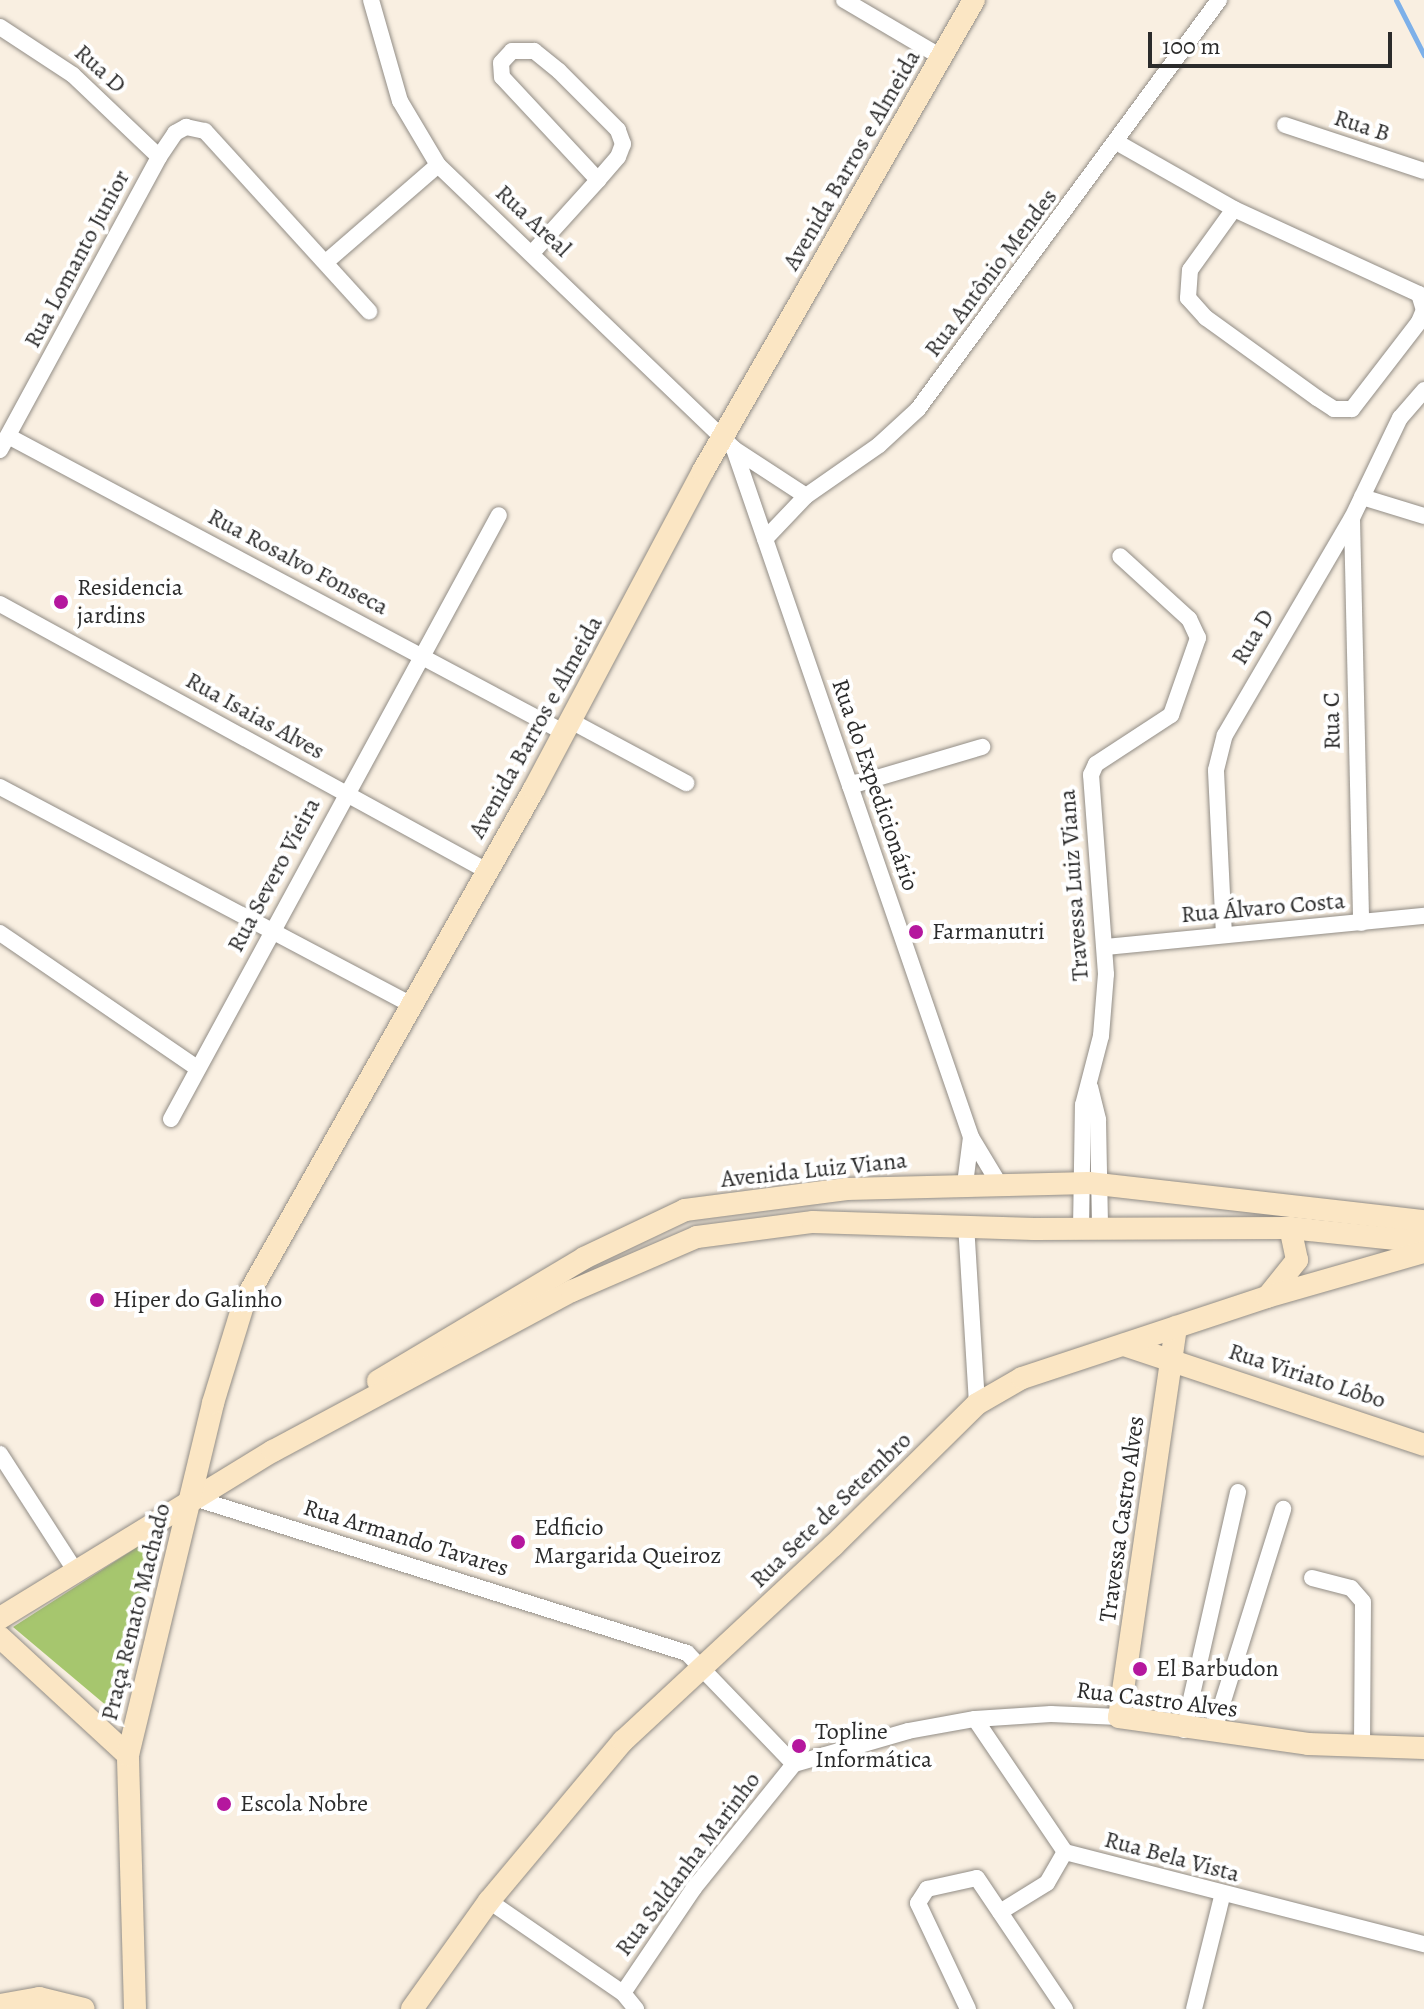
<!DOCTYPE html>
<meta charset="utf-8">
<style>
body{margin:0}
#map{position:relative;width:1424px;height:2009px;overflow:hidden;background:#f9efe1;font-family:Alegreya,serif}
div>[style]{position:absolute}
.green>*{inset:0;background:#a6c66e}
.stream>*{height:5px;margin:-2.5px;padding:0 2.5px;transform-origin:2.5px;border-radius:2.5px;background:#7db0e9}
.roads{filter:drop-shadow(0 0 2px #928d86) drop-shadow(0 0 2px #928d86)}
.street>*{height:16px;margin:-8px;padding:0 8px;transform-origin:8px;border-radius:8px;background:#fff}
.secondary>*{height:22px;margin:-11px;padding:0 11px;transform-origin:11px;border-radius:11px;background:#fbe6c4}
.dots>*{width:22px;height:22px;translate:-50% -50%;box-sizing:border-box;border:4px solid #fff;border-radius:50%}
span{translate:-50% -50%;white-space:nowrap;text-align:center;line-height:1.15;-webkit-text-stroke:8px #fff;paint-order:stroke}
.street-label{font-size:24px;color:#2b2b2b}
.poi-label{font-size:24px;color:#2b2b2b}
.left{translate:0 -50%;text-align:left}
.scale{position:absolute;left:1148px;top:32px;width:244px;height:36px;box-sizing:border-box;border:4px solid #2b2b2b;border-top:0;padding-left:10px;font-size:24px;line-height:28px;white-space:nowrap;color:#2b2b2b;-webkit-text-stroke:6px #fff;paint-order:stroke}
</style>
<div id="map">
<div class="green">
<div style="clip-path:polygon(153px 1537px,114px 1712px,13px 1627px)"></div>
</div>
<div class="stream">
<div style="left:1396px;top:0;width:62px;rotate:63deg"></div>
</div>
<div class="roads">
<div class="street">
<div style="left:371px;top:0;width:105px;rotate:74deg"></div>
<div style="left:400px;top:101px;width:74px;rotate:59.3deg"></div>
<div style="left:438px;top:165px;width:410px;rotate:43.8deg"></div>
<div style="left:734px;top:449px;width:86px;rotate:33.1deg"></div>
<div style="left:844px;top:0;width:113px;rotate:30.4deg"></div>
<div style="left:0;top:27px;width:87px;rotate:33.3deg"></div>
<div style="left:73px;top:75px;width:119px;rotate:43.6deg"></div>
<div style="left:1285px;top:125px;width:146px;rotate:18.3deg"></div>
<div style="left:1118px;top:143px;width:133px;rotate:29.6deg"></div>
<div style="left:1234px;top:209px;width:204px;rotate:24.7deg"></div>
<div style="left:1419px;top:294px;width:17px;rotate:73deg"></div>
<div style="left:1424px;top:310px;width:13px;rotate:113deg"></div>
<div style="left:1419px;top:322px;width:110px;rotate:127.6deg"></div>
<div style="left:1352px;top:409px;width:18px;rotate:180deg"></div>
<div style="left:1334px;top:409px;width:20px;rotate:-147deg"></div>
<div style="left:1317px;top:398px;width:137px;rotate:-144.2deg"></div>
<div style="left:1206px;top:318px;width:27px;rotate:-132deg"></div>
<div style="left:1188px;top:298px;width:28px;rotate:-86deg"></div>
<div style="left:1190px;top:270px;width:75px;rotate:-54.2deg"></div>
<div style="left:533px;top:252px;width:97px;rotate:-47.9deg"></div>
<div style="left:598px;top:180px;width:30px;rotate:-49deg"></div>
<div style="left:618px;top:157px;width:14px;rotate:-69deg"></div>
<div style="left:623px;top:144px;width:15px;rotate:-110deg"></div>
<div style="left:618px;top:130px;width:83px;rotate:-135deg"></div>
<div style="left:559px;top:71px;width:32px;rotate:-141deg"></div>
<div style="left:534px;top:51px;width:22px;rotate:180deg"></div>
<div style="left:512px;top:51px;width:16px;rotate:133deg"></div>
<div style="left:501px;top:63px;width:14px;rotate:86deg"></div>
<div style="left:502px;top:77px;width:141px;rotate:47deg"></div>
<div style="left:326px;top:262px;width:148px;rotate:-40.9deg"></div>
<div style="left:8px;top:436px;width:631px;rotate:28.07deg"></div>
<div style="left:734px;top:449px;width:728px;rotate:70.99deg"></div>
<div style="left:971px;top:1137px;width:52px;rotate:59deg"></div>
<div style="left:0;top:450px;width:333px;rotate:-61.5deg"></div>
<div style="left:159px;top:157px;width:29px;rotate:-56deg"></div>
<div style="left:175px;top:133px;width:13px;rotate:-29deg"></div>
<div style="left:186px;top:127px;width:19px;rotate:12deg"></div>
<div style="left:205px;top:131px;width:244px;rotate:47.7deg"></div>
<div style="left:1362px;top:497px;width:65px;rotate:17deg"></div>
<div style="left:1352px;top:520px;width:403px;rotate:88.7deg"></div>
<div style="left:765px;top:539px;width:59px;rotate:-46.4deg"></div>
<div style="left:806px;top:496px;width:89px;rotate:-34.9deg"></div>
<div style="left:879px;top:445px;width:53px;rotate:-42.7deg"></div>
<div style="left:918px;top:409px;width:508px;rotate:-53.65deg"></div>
<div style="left:0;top:604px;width:555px;rotate:28.73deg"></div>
<div style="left:571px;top:721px;width:131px;rotate:28.3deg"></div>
<div style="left:850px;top:786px;width:138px;rotate:-16.5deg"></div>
<div style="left:0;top:787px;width:464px;rotate:27.9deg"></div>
<div style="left:0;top:933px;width:239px;rotate:34.4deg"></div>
<div style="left:1224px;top:935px;width:165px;rotate:-92.8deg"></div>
<div style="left:1216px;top:770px;width:36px;rotate:-76deg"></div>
<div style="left:1225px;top:735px;width:251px;rotate:-59.7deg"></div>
<div style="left:1352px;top:518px;width:111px;rotate:-64.4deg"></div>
<div style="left:1400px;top:418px;width:37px;rotate:-49deg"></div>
<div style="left:1106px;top:947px;width:320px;rotate:-5.6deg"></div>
<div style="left:1090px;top:1087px;width:34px;rotate:76deg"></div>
<div style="left:1098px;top:1120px;width:108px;rotate:88.9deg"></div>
<div style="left:171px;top:1119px;width:687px;rotate:-61.5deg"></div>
<div style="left:965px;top:1184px;width:47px;rotate:-82.7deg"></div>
<div style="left:966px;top:1224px;width:180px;rotate:86.5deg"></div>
<div style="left:1081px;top:1229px;width:124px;rotate:-89.1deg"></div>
<div style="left:1083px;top:1105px;width:71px;rotate:-75.4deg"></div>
<div style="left:1101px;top:1036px;width:62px;rotate:-85.4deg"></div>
<div style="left:1106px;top:974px;width:200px;rotate:-94.3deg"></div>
<div style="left:1091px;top:775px;width:12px;rotate:-66deg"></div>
<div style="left:1096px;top:764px;width:90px;rotate:-33.2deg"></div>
<div style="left:1171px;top:715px;width:82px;rotate:-70.7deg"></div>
<div style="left:1198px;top:638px;width:21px;rotate:-115deg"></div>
<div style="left:1189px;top:619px;width:93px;rotate:-137.6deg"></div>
<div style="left:0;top:1454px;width:140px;rotate:57.2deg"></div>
<div style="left:191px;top:1497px;width:520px;rotate:17.46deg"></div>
<div style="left:687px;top:1653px;width:154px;rotate:46.1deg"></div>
<div style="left:1312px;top:1578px;width:40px;rotate:14.4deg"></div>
<div style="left:1351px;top:1588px;width:18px;rotate:49deg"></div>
<div style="left:1363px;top:1602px;width:144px;rotate:90.4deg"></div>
<div style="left:975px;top:1719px;width:161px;rotate:55.9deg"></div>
<div style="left:1065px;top:1852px;width:371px;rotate:14.4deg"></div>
<div style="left:1184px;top:1730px;width:244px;rotate:-77.2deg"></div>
<div style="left:1213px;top:1733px;width:235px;rotate:-72.6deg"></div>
<div style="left:794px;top:1764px;width:119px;rotate:-16.1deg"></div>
<div style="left:908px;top:1731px;width:68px;rotate:-10.2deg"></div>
<div style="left:975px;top:1719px;width:76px;rotate:-3.8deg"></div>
<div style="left:1051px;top:1714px;width:68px;rotate:2.5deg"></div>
<div style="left:489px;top:1901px;width:163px;rotate:34.5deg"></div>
<div style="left:623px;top:1993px;width:21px;rotate:51deg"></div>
<div style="left:1000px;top:1912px;width:55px;rotate:-31.7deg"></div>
<div style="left:1047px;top:1883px;width:36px;rotate:-60deg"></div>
<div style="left:623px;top:1993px;width:127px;rotate:-55.9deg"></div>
<div style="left:694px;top:1888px;width:159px;rotate:-51.1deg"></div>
<div style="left:968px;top:2009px;width:117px;rotate:-115.3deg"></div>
<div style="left:918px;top:1903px;width:17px;rotate:-57deg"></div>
<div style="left:927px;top:1889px;width:51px;rotate:-12.4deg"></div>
<div style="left:977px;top:1878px;width:158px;rotate:56.1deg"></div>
<div style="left:1194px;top:2009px;width:115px;rotate:-76deg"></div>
</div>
<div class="secondary">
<div style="left:1269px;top:1295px;width:45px;rotate:-51.3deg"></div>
<div style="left:1297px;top:1260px;width:33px;rotate:-102deg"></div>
<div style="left:1176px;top:1327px;width:394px;rotate:98.3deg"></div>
<div style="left:1119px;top:1717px;width:191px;rotate:8.1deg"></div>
<div style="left:1308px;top:1744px;width:116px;rotate:2deg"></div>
<div style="left:1124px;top:1345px;width:316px;rotate:18.4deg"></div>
<div style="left:378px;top:1381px;width:240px;rotate:-30.8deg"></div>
<div style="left:584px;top:1258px;width:112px;rotate:-25.4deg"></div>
<div style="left:685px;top:1210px;width:163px;rotate:-7.4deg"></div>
<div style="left:847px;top:1189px;width:242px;rotate:-1.4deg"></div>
<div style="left:1089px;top:1183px;width:337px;rotate:6.5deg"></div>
<div style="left:0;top:1618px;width:320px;rotate:-31.5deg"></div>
<div style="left:273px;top:1451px;width:339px;rotate:-28.2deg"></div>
<div style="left:572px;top:1291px;width:136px;rotate:-23.4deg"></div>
<div style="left:697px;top:1237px;width:117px;rotate:-7.4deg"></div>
<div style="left:813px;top:1222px;width:221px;rotate:1.8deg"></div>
<div style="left:1034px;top:1229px;width:256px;rotate:-0.2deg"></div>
<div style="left:1290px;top:1228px;width:135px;rotate:6deg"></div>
<div style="left:0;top:1637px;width:174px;rotate:42.7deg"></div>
<div style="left:0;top:2005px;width:40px;rotate:-10deg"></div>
<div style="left:39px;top:1998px;width:46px;rotate:13.7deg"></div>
<div style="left:135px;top:2009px;width:254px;rotate:-91.6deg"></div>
<div style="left:128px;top:1755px;width:362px;rotate:-76.4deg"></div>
<div style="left:213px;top:1403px;width:106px;rotate:-72.9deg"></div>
<div style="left:244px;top:1302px;width:589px;rotate:-60.52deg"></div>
<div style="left:534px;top:789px;width:360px;rotate:-62deg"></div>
<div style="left:703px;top:471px;width:543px;rotate:-60.09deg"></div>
<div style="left:412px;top:2009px;width:133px;rotate:-54.5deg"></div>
<div style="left:489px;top:1901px;width:209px;rotate:-50.1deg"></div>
<div style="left:623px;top:1741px;width:287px;rotate:-42.9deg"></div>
<div style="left:833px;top:1546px;width:202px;rotate:-44.6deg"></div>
<div style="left:977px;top:1404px;width:52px;rotate:-30deg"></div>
<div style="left:1022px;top:1378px;width:258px;rotate:-18.3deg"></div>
<div style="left:1267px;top:1297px;width:163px;rotate:-16deg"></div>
</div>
</div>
<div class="dots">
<div style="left:61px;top:602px;background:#b5179e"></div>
<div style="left:916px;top:932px;background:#b5179e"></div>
<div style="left:97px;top:1300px;background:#b5179e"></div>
<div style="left:518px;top:1542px;background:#b5179e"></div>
<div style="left:1140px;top:1669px;background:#b5179e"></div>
<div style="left:799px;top:1746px;background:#b5179e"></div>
<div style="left:224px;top:1804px;background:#b5179e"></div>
</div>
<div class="street-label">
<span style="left:100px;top:69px;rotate:42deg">Rua D</span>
<span style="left:1362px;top:126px;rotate:18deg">Rua B</span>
<span style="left:852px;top:160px;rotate:-60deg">Avenida Barros e Almeida</span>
<span style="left:533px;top:221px;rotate:43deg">Rua Areal</span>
<span style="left:77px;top:259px;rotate:-62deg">Rua Lomanto Junior</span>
<span style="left:991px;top:273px;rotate:-53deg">Rua Antônio Mendes</span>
<span style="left:298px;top:562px;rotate:28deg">Rua Rosalvo Fonseca</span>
<span style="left:1253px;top:637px;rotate:-59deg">Rua D</span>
<span style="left:255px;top:716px;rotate:29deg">Rua Isaias Alves</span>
<span style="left:1332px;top:721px;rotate:-91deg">Rua C</span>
<span style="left:536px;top:727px;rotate:-61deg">Avenida Barros e Almeida</span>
<span style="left:875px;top:785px;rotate:71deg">Rua do Expedicionário</span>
<span style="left:274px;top:875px;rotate:-62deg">Rua Severo Vieira</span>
<span style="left:1074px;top:885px;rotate:-94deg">Travessa Luiz Viana</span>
<span style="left:1263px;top:908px;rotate:-5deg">Rua Álvaro Costa</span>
<span style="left:814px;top:1170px;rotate:-6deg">Avenida Luiz Viana</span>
<span style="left:1307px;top:1376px;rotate:18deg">Rua Viriato Lôbo</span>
<span style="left:831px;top:1510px;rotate:-44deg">Rua Sete de Setembro</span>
<span style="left:1122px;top:1519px;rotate:-82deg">Travessa Castro Alves</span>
<span style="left:406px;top:1538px;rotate:17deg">Rua Armando Tavares</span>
<span style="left:136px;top:1612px;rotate:-76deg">Praça Renato Machado</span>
<span style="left:1157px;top:1700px;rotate:7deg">Rua Castro Alves</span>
<span style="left:1172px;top:1857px;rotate:15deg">Rua Bela Vista</span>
<span style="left:688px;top:1864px;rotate:-53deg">Rua Saldanha Marinho</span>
</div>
<div class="poi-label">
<span class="left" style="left:77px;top:602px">Residencia<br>jardins</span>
<span class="left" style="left:932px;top:932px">Farmanutri</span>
<span class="left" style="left:113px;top:1300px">Hiper do Galinho</span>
<span class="left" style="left:534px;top:1542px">Edficio<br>Margarida Queiroz</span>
<span class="left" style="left:1156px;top:1669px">El Barbudon</span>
<span class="left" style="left:815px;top:1746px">Topline<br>Informática</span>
<span class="left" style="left:240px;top:1804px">Escola Nobre</span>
</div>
<div class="scale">100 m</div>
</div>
